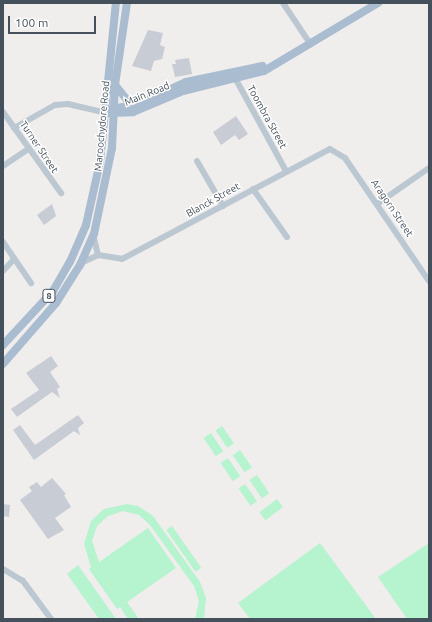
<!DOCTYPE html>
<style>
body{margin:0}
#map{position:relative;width:432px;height:622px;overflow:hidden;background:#f0eded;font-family:Ubuntu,sans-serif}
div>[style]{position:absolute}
.green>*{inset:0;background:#b6f3cf;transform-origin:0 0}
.building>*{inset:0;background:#c8ccd4}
.minor>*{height:6px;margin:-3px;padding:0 3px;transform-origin:3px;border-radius:3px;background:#bcc8d1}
.major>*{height:8px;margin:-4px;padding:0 4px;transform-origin:4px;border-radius:4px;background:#aabccf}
span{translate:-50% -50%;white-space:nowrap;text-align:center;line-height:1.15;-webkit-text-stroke:3px #fff;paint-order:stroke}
.shield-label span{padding:1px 3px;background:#fff;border:1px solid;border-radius:3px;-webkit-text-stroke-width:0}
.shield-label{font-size:9px;color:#44505c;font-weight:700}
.street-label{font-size:10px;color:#44505c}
.frame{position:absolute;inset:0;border:4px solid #44505c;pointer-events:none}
.scale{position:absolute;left:8px;top:16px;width:88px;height:18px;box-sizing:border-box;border:2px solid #44505c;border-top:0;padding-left:5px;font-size:12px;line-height:14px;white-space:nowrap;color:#44505c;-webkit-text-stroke:3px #fff;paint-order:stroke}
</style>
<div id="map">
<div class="green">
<div style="left:222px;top:426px;width:21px;height:8px;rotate:55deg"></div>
<div style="left:211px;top:433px;width:22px;height:9px;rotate:56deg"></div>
<div style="left:240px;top:450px;width:21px;height:9px;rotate:55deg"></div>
<div style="left:228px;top:458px;width:22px;height:9px;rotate:56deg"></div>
<div style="left:257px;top:475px;width:22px;height:9px;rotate:56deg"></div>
<div style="left:245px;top:484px;width:21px;height:8px;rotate:55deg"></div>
<div style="left:277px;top:499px;width:10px;height:22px;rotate:53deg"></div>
<div style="clip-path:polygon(127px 504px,138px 506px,153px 516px,200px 582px,206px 598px,204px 619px,195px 619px,199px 601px,194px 586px,150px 525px,139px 515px,123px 511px,108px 516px,97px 526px,92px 541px,99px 562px,148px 528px,176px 568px,127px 602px,139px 619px,128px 619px,120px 607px,117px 609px,89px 569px,91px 567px,84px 544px,91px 521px,104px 509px)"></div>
<div style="left:172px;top:526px;width:51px;height:7px;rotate:55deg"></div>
<div style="clip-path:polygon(320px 543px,376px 619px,250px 619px,238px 603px)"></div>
<div style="clip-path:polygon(429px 543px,429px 619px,407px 619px,378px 577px)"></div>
<div style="clip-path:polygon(78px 565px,116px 619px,99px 619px,67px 574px)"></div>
</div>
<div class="building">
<div style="clip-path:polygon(148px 30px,163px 33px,160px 45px,165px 47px,162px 59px,154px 61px,151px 71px,132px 66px)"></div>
<div style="clip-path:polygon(189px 58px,192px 74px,175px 77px,172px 64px,176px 64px,175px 60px)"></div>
<div style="clip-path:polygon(236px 116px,248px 134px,239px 140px,235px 135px,221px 145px,213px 132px)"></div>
<div style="clip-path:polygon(52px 204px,56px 216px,44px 225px,37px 215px)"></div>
<div style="clip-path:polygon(51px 356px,58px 366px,50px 372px,60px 387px,57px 389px,60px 398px,52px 392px,17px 417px,11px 409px,39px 390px,26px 373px)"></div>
<div style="clip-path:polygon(78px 415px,84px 423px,78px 428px,80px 435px,74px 431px,34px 460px,13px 430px,20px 425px,35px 445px)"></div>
<div style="clip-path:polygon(52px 478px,66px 494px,64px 495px,71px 507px,55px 518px,64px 530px,48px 539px,20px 500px,32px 491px,29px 487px,37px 482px,41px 487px)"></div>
<div style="clip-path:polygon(3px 504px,10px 505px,9px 517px,3px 516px)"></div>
</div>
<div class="minor">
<div style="left:283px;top:3px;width:50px;rotate:56.3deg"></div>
<div style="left:234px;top:76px;width:108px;rotate:61.3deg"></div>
<div style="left:3px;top:112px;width:100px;rotate:54.4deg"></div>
<div style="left:14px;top:128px;width:47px;rotate:-29.3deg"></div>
<div style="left:55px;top:105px;width:13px;rotate:-4deg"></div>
<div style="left:68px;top:104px;width:37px;rotate:13deg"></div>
<div style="left:197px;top:161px;width:52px;rotate:60deg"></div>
<div style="left:3px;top:166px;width:30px;rotate:-34deg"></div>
<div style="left:253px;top:189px;width:59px;rotate:54.7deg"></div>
<div style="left:377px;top:204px;width:63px;rotate:-34.7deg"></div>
<div style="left:94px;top:238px;width:17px;rotate:77deg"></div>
<div style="left:3px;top:242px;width:50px;rotate:55.7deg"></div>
<div style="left:81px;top:263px;width:19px;rotate:-25deg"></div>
<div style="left:98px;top:255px;width:24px;rotate:9deg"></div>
<div style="left:122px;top:259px;width:235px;rotate:-27.9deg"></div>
<div style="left:330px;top:149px;width:17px;rotate:31deg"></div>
<div style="left:345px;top:158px;width:149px;rotate:55.7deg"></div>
<div style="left:3px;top:271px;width:16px;rotate:-47deg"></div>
<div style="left:3px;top:569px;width:23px;rotate:31deg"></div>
<div style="left:23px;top:581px;width:47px;rotate:53.6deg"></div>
</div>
<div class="major">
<div style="left:115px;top:85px;width:26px;rotate:51deg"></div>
<div style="left:110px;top:110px;width:34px;rotate:-14deg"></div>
<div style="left:143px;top:102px;width:47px;rotate:-24.9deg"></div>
<div style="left:186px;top:82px;width:78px;rotate:-11.9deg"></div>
<div style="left:109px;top:113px;width:24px;rotate:-2deg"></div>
<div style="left:133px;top:112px;width:54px;rotate:-22.8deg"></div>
<div style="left:183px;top:91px;width:83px;rotate:-13.9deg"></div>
<div style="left:264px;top:71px;width:133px;rotate:-30.8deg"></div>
<div style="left:3px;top:345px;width:74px;rotate:-47.2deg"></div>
<div style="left:53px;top:291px;width:34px;rotate:-60deg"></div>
<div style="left:70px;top:262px;width:40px;rotate:-66.6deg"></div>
<div style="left:86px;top:225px;width:65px;rotate:-77.5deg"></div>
<div style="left:100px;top:162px;width:160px;rotate:-84.3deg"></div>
<div style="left:3px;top:364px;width:81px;rotate:-49deg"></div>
<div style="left:56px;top:303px;width:45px;rotate:-57.7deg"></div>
<div style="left:80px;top:265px;width:34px;rotate:-66deg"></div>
<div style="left:94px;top:234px;width:88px;rotate:-78.2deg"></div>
<div style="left:112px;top:148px;width:63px;rotate:-87.3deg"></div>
<div style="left:115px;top:85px;width:83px;rotate:-81.7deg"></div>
</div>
<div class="shield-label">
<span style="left:49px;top:296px">8</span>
</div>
<div class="street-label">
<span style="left:147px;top:94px;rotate:-22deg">Main Road</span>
<span style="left:267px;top:117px;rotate:61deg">Toombra Street</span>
<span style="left:102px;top:126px;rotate:-85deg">Maroochydore Road</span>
<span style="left:39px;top:147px;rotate:56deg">Turner Street</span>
<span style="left:213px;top:200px;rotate:-29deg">Blanck Street</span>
<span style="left:392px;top:208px;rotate:56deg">Aragorn Street</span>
</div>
<div class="frame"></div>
<div class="scale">100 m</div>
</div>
